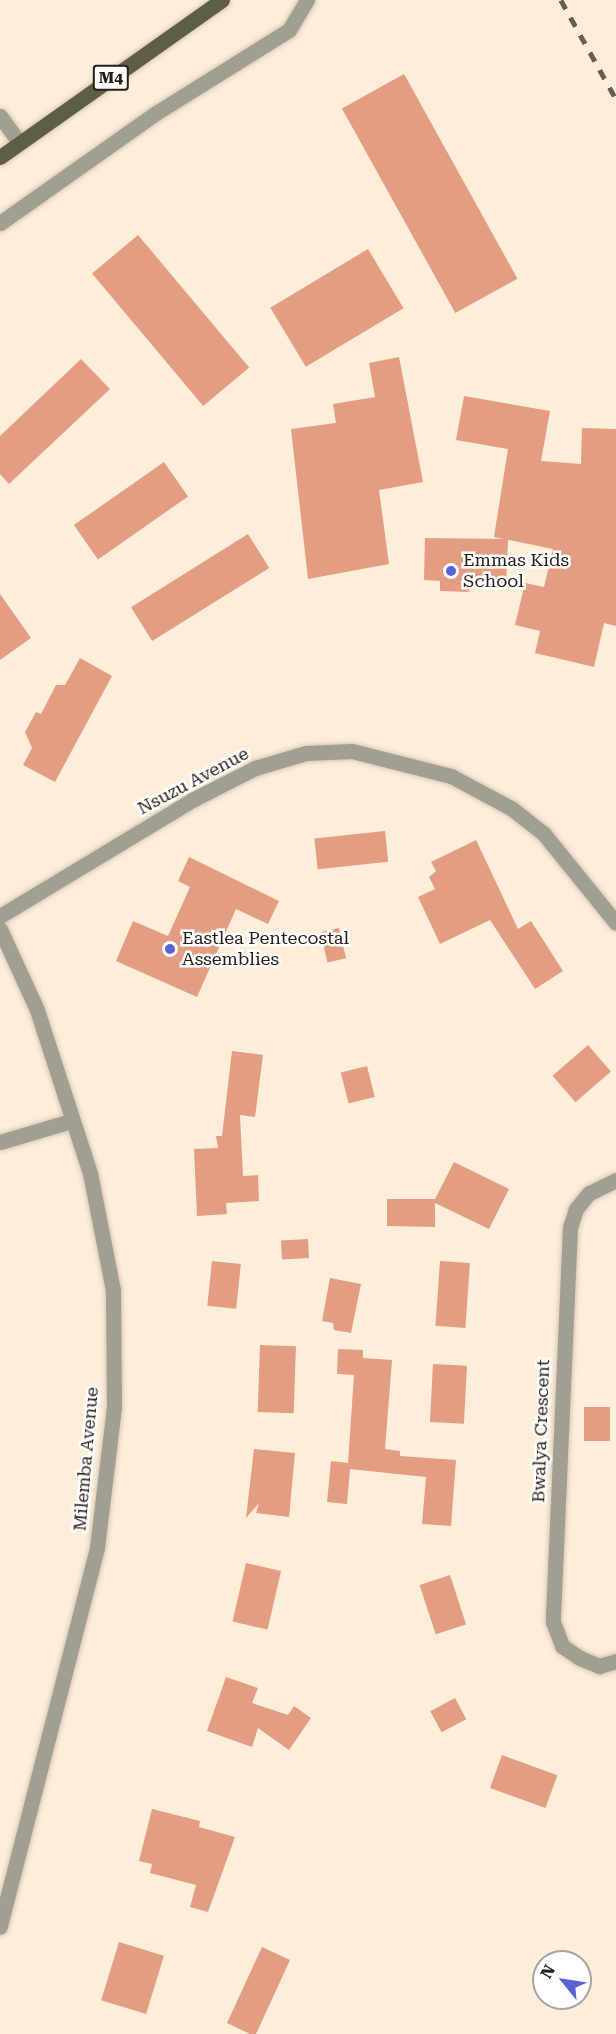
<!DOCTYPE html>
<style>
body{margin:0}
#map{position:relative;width:616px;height:2034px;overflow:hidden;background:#feedd9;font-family:"Roboto Serif",serif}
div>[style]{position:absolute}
.building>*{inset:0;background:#e29d83;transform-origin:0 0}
.roads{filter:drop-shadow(0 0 2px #d7c8b6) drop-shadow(0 0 2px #d7c8b6)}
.street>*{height:15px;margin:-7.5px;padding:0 7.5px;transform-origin:7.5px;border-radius:7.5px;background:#a09f92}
.primary>*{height:15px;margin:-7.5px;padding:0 7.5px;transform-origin:7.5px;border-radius:7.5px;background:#5f5d46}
.rail>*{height:4.5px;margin-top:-2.25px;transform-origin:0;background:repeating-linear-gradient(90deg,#675d51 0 10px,transparent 0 20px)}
.dots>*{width:16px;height:16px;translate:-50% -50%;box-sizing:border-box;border:3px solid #fff;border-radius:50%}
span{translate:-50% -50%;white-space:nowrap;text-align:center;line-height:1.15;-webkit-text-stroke:5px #fff;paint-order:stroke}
.shield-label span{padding:2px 4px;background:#fff;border:2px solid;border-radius:4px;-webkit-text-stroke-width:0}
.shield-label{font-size:16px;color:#251e15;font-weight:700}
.poi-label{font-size:18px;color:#251e15}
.left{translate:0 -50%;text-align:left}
.street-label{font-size:18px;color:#251e15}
.north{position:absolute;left:532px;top:1950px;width:60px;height:60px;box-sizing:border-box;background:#fff;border:2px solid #a8a5a1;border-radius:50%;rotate:300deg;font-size:16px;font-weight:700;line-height:24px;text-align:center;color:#251e15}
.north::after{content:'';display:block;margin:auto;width:21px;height:27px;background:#5b61d8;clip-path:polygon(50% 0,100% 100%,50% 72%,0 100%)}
</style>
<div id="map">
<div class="building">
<div style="left:404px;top:74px;width:234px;height:71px;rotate:61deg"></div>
<div style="left:138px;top:235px;width:173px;height:60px;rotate:50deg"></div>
<div style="left:368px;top:249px;width:69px;height:114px;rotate:59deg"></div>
<div style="clip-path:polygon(399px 357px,423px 482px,379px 490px,389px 564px,308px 579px,291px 429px,336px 423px,333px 404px,375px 397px,369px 363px)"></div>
<div style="clip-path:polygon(81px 359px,110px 389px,9px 484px,0 474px,0 436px)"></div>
<div style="clip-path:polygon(464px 396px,550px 411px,541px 461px,581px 464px,582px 428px,616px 429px,616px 626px,604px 623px,594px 667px,535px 653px,540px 631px,515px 625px,525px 583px,544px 587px,553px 549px,494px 537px,508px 449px,456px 440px)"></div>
<div style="left:164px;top:462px;width:42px;height:110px;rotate:55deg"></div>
<div style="left:248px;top:534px;width:40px;height:138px;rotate:58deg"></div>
<div style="clip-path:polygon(425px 538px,508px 539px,506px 585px,470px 584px,469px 592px,440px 591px,440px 581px,424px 580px)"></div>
<div style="clip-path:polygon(0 594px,31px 638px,0 660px)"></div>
<div style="clip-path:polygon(80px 658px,112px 676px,55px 782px,23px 765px,32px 748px,25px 732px,36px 712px,41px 714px,56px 685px,65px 685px)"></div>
<div style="left:385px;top:831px;width:31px;height:71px;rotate:84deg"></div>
<div style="clip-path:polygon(476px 840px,518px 929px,531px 921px,563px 971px,535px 989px,490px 920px,440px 944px,418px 897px,435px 889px,429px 877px,436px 871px,431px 862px)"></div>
<div style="clip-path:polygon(189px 857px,279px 901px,268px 924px,236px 909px,197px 997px,116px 961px,133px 921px,168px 936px,190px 887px,178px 881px)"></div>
<div style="left:339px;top:928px;width:31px;height:19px;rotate:77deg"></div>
<div style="left:588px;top:1045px;width:35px;height:47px;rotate:49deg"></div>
<div style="clip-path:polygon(232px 1051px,263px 1055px,255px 1117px,240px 1115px,243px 1176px,258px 1175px,259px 1201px,226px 1203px,227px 1214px,197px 1216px,194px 1149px,218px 1148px,216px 1136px,222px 1136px)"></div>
<div style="left:367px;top:1066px;width:32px;height:27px;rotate:76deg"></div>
<div style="clip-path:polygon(454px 1162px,509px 1189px,489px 1229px,435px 1203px,435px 1227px,387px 1226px,387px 1199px,435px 1199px)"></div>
<div style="left:308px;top:1239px;width:19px;height:27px;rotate:87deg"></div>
<div style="left:212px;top:1261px;width:29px;height:45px;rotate:6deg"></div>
<div style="left:440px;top:1261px;width:30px;height:65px;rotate:4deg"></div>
<div style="clip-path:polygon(330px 1278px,361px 1284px,351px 1333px,334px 1330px,333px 1323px,322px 1321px)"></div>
<div style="left:260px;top:1345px;width:36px;height:67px;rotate:2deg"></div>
<div style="clip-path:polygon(338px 1349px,363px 1350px,363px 1358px,392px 1360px,385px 1449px,400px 1451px,400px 1456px,456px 1460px,451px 1526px,422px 1524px,426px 1477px,350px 1469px,347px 1504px,327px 1502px,331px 1461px,348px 1463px,354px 1375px,337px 1374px)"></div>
<div style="left:433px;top:1364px;width:34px;height:58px;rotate:3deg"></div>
<div style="left:584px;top:1407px;width:26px;height:34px"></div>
<div style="clip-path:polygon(254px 1449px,295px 1453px,289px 1517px,256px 1513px,259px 1503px,246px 1518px)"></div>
<div style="left:246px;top:1563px;width:36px;height:60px;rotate:13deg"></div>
<div style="left:450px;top:1575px;width:52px;height:32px;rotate:72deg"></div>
<div style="clip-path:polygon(226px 1677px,258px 1688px,252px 1703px,288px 1715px,294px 1706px,311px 1718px,289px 1750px,258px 1728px,252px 1747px,207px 1731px)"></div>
<div style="left:455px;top:1698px;width:24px;height:28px;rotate:62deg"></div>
<div style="left:502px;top:1755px;width:59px;height:35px;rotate:20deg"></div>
<div style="clip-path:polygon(152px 1809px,200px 1821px,199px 1827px,235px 1837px,208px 1912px,190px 1907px,196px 1885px,150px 1873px,152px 1864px,139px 1861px)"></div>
<div style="left:119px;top:1942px;width:47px;height:61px;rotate:17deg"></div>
<div style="clip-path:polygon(262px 1947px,290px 1960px,256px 2034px,250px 2034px,227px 2023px)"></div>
</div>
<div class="roads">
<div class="street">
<div style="left:0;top:116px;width:32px;rotate:54deg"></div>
<div style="left:0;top:223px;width:191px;rotate:-35.2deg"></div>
<div style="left:156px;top:113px;width:157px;rotate:-32deg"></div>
<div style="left:289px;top:30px;width:35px;rotate:-59deg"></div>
<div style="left:0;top:916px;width:224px;rotate:-31.1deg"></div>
<div style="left:192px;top:800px;width:71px;rotate:-26.9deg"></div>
<div style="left:255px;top:768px;width:53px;rotate:-16.4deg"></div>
<div style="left:306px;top:753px;width:46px;rotate:-2.5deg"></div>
<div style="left:352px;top:751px;width:102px;rotate:14.2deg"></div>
<div style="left:451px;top:776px;width:68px;rotate:28.1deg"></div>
<div style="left:511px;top:808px;width:42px;rotate:38.2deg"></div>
<div style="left:544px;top:834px;width:114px;rotate:51deg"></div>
<div style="left:0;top:929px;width:89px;rotate:65.4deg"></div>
<div style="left:37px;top:1010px;width:171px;rotate:72deg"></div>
<div style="left:90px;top:1173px;width:119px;rotate:78.9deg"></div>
<div style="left:113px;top:1290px;width:117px;rotate:89.5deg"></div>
<div style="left:114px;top:1407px;width:142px;rotate:96.9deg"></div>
<div style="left:97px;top:1548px;width:391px;rotate:104.4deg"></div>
<div style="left:0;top:1142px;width:74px;rotate:-16.5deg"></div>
<div style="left:616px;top:1180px;width:30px;rotate:154deg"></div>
<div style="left:589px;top:1193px;width:21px;rotate:129deg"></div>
<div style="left:576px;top:1209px;width:19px;rotate:108deg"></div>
<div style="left:570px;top:1227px;width:395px;rotate:92.5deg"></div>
<div style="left:553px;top:1622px;width:26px;rotate:69deg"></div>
<div style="left:562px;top:1646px;width:22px;rotate:34deg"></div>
<div style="left:580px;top:1658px;width:21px;rotate:23deg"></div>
<div style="left:599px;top:1666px;width:18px;rotate:-16deg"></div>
</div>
<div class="primary">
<div style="left:0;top:157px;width:272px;rotate:-35.3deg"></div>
</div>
</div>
<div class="rail">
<div style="left:561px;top:0;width:113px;rotate:60.9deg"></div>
</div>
<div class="dots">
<div style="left:451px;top:571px;background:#5b61d8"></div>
<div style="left:170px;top:949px;background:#5b61d8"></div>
</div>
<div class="shield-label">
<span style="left:111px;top:78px">M4</span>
</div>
<div class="poi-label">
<span class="left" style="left:463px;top:571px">Emmas Kids<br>School</span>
<span class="left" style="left:182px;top:949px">Eastlea Pentecostal<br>Assemblies</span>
</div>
<div class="street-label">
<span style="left:193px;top:781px;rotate:-28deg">Nsuzu Avenue</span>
<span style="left:541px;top:1431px;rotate:-88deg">Bwalya Crescent</span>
<span style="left:86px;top:1459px;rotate:-85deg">Milemba Avenue</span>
</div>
<div class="north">N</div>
</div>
